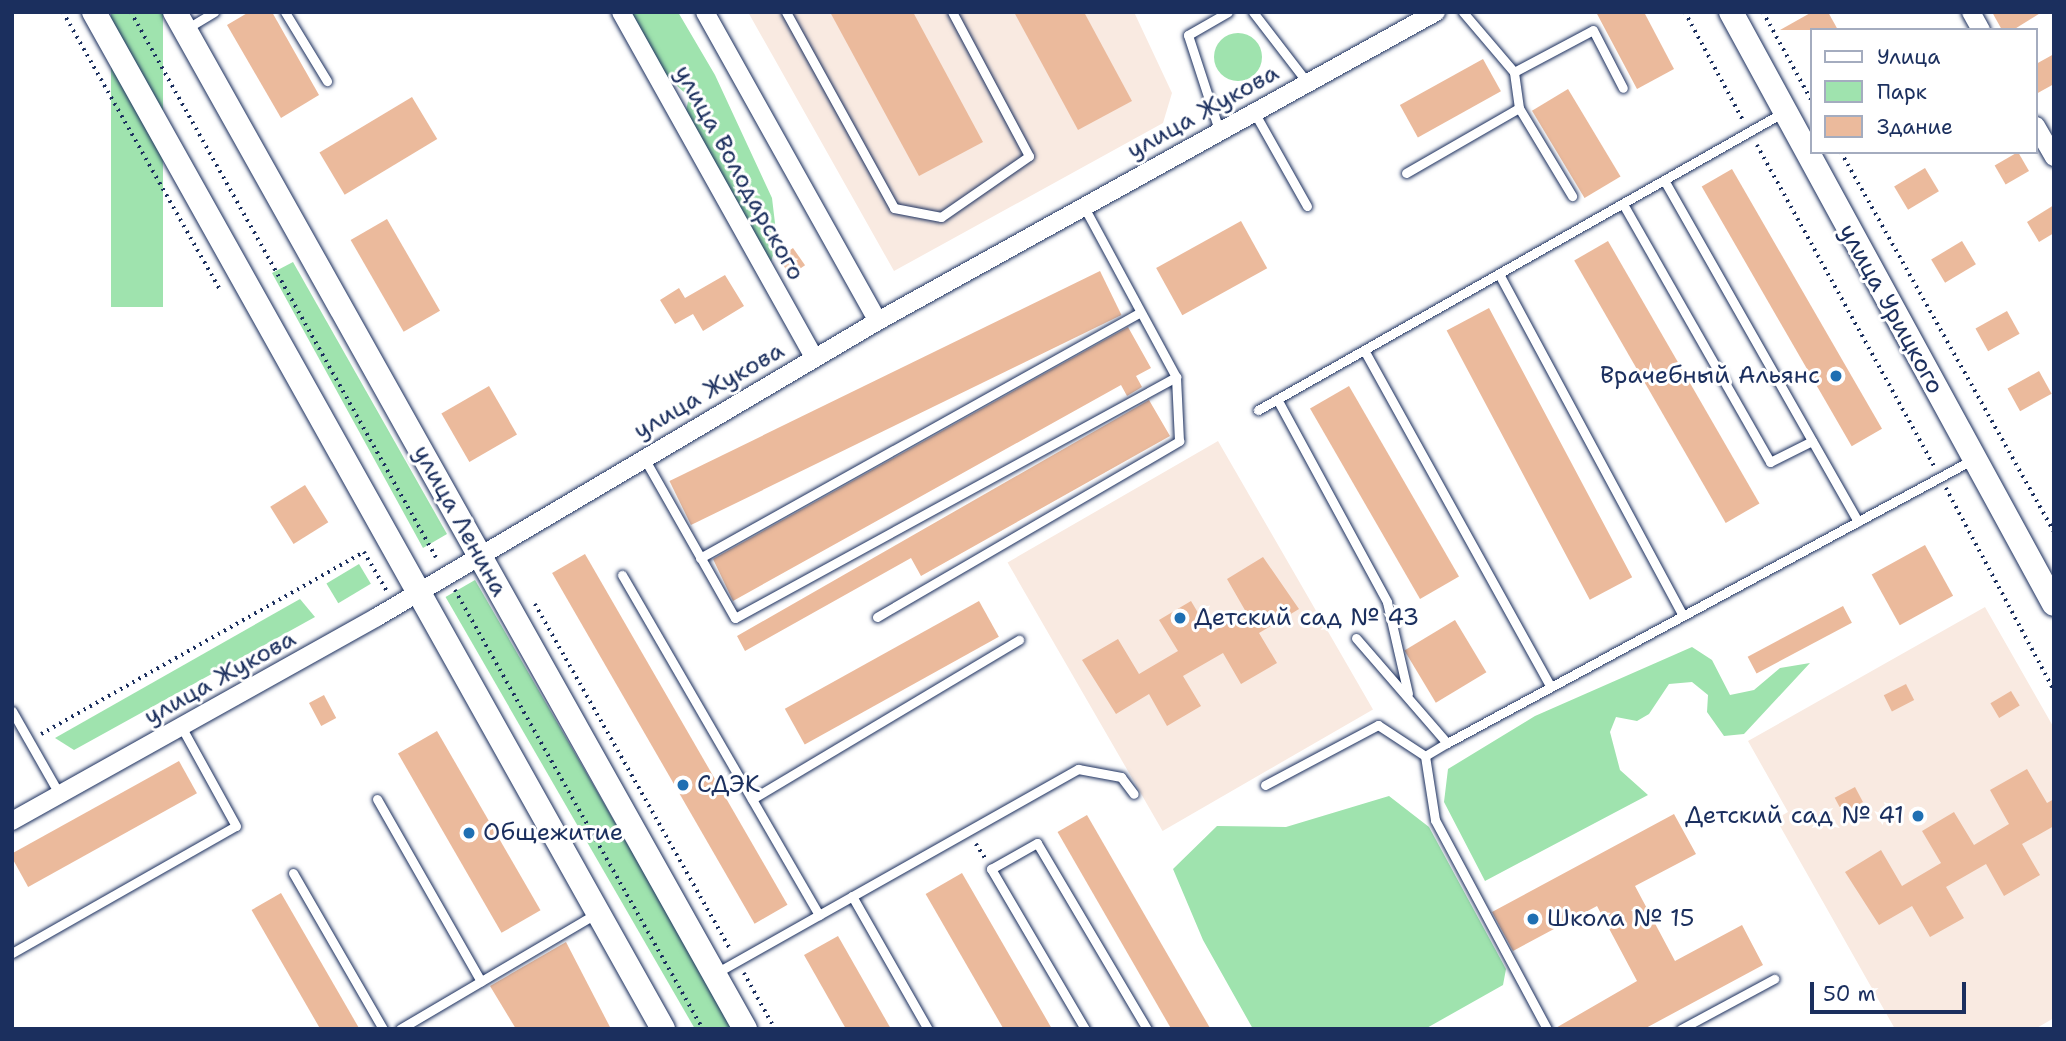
<!DOCTYPE html>
<meta charset="utf-8">
<style>
body{margin:0}
#map{position:relative;width:2066px;height:1041px;overflow:hidden;background:#fff;font-family:"Shantell Sans",sans-serif}
div>[style]{position:absolute}
.built>*{inset:0;background:#f9eae1;transform-origin:0 0}
.green>*{inset:0;background:#9fe3ae;transform-origin:0 0}
.round{border-radius:50%}
.building>*{inset:0;background:#ebba9c;transform-origin:0 0}
.path>*{height:3.5px;margin-top:-1.75px;transform-origin:0;background:repeating-linear-gradient(90deg,#1b2f5e 0 2px,transparent 0 7px)}
.roads{filter:drop-shadow(0 0 2px #1b2f5e) drop-shadow(0 0 2px #1b2f5e)}
.lane>*{height:9px;margin:-4.5px;padding:0 4.5px;transform-origin:4.5px;border-radius:4.5px;background:#fff}
.street>*{height:18px;margin:-9px;padding:0 9px;transform-origin:9px;border-radius:9px;background:#fff}
.secondary>*{height:24px;margin:-12px;padding:0 12px;transform-origin:12px;border-radius:12px;background:#fff}
.dots>*{width:19px;height:19px;translate:-50% -50%;box-sizing:border-box;border:4px solid #fff;border-radius:50%}
span{translate:-50% -50%;white-space:nowrap;text-align:center;line-height:1.15;-webkit-text-stroke:6px #fff;paint-order:stroke}
.street-label{font-size:24px;color:#1b2f5e}
.poi-label{font-size:24px;color:#1b2f5e}
.right{translate:-100% -50%;text-align:right}
.left{translate:0 -50%;text-align:left}
.frame{position:absolute;inset:0;border:14px solid #1b2f5e;pointer-events:none}
.legend{position:absolute;left:1810px;top:28px;width:228px;height:126px;box-sizing:border-box;background:#fff;border:2px solid #a4acbf;margin:0;padding:9px 12px;list-style:none;font-size:21px;color:#1b2f5e}
.legend li{display:flex;align-items:center;gap:14px;height:35px}
.legend b{width:35px;border:2px solid #a4acbf}
.scale{position:absolute;left:1810px;top:982px;width:156px;height:32px;box-sizing:border-box;border:4px solid #1b2f5e;border-top:0;padding-left:9px;font-size:21px;line-height:24px;white-space:nowrap;color:#1b2f5e;-webkit-text-stroke:5px #fff;paint-order:stroke}
</style>
<div id="map">
<div class="built">
<div style="clip-path:polygon(748px 12px,1134px 12px,1172px 93px,1163px 123px,894px 271px)"></div>
<div style="left:1218px;top:441px;width:310px;height:243px;rotate:60deg"></div>
<div style="clip-path:polygon(1985px 607px,2054px 728px,2054px 1018px,2035px 1029px,1895px 1029px,1776px 819px,1788px 812px,1748px 741px)"></div>
</div>
<div class="green">
<div style="left:111px;top:12px;width:52px;height:295px"></div>
<div style="clip-path:polygon(630px 12px,678px 12px,715px 75px,772px 198px,777px 240px,770px 266px,685px 115px,689px 97px,659px 69px)"></div>
<div class="round" style="left:1214px;top:33px;width:48px;height:48px"></div>
<div style="clip-path:polygon(293px 262px,447px 534px,423px 548px,272px 273px)"></div>
<div style="left:359px;top:564px;width:23px;height:38px;rotate:59deg"></div>
<div style="left:475px;top:580px;width:517px;height:34px;rotate:60deg"></div>
<div style="clip-path:polygon(300px 599px,315px 617px,74px 750px,55px 738px)"></div>
<div style="clip-path:polygon(1692px 647px,1712px 660px,1730px 695px,1754px 690px,1780px 668px,1810px 663px,1744px 734px,1724px 736px,1707px 712px,1708px 695px,1692px 682px,1669px 684px,1649px 714px,1637px 721px,1616px 717px,1610px 732px,1620px 770px,1648px 795px,1485px 881px,1444px 802px,1448px 769px,1535px 716px)"></div>
<div style="clip-path:polygon(1389px 796px,1429px 827px,1506px 969px,1503px 985px,1425px 1029px,1253px 1029px,1203px 940px,1173px 869px,1217px 826px,1286px 827px)"></div>
</div>
<div class="building">
<div style="clip-path:polygon(249px 12px,272px 12px,319px 95px,281px 118px,227px 25px)"></div>
<div style="clip-path:polygon(830px 12px,913px 12px,983px 142px,919px 176px)"></div>
<div style="clip-path:polygon(1014px 12px,1084px 12px,1132px 101px,1078px 130px)"></div>
<div style="clip-path:polygon(1596px 12px,1644px 12px,1674px 69px,1637px 89px)"></div>
<div style="clip-path:polygon(1812px 12px,1828px 12px,1838px 30px,1780px 30px)"></div>
<div style="clip-path:polygon(1992px 12px,2042px 12px,2013px 30px,2002px 30px)"></div>
<div style="clip-path:polygon(2054px 54px,2054px 84px,2036px 94px,2036px 64px)"></div>
<div style="left:1483px;top:59px;width:37px;height:95px;rotate:61deg"></div>
<div style="left:1568px;top:89px;width:102px;height:42px;rotate:59deg"></div>
<div style="left:412px;top:97px;width:49px;height:108px;rotate:59deg"></div>
<div style="left:2018px;top:152px;width:22px;height:27px;rotate:60deg"></div>
<div style="left:1925px;top:168px;width:27px;height:36px;rotate:59deg"></div>
<div style="left:1732px;top:169px;width:300px;height:35px;rotate:60deg"></div>
<div style="clip-path:polygon(2054px 205px,2054px 233px,2039px 242px,2027px 222px)"></div>
<div style="left:387px;top:219px;width:106px;height:42px;rotate:60deg"></div>
<div style="left:1241px;top:221px;width:54px;height:97px;rotate:61deg"></div>
<div style="left:1608px;top:241px;width:303px;height:39px;rotate:60deg"></div>
<div style="left:1962px;top:241px;width:27px;height:36px;rotate:59deg"></div>
<div style="left:793px;top:248px;width:21px;height:18px;rotate:55deg"></div>
<div style="left:1100px;top:271px;width:49px;height:479px;rotate:64deg"></div>
<div style="clip-path:polygon(725px 275px,744px 306px,703px 331px,693px 314px,675px 324px,660px 300px,679px 288px,685px 298px)"></div>
<div style="left:1489px;top:308px;width:305px;height:48px;rotate:62deg"></div>
<div style="left:2007px;top:311px;width:26px;height:36px;rotate:61deg"></div>
<div style="clip-path:polygon(1128px 327px,1151px 368px,1136px 376px,1142px 387px,1127px 396px,1121px 385px,733px 601px,713px 559px)"></div>
<div style="left:2039px;top:371px;width:26px;height:36px;rotate:61deg"></div>
<div style="left:489px;top:386px;width:56px;height:55px;rotate:60deg"></div>
<div style="left:1349px;top:386px;width:220px;height:45px;rotate:60deg"></div>
<div style="clip-path:polygon(1149px 400px,1170px 436px,921px 576px,911px 558px,745px 651px,737px 636px)"></div>
<div style="left:305px;top:485px;width:44px;height:41px;rotate:58deg"></div>
<div style="left:1925px;top:545px;width:58px;height:61px;rotate:61deg"></div>
<div style="left:585px;top:554px;width:405px;height:38px;rotate:60deg"></div>
<div style="clip-path:polygon(1263px 557px,1299px 609px,1259px 633px,1277px 663px,1241px 684px,1223px 653px,1183px 676px,1201px 706px,1167px 726px,1149px 694px,1116px 714px,1082px 660px,1118px 639px,1139px 674px,1178px 651px,1159px 620px,1191px 601px,1210px 633px,1246px 612px,1227px 579px)"></div>
<div style="left:979px;top:601px;width:41px;height:222px;rotate:61deg"></div>
<div style="left:1843px;top:606px;width:19px;height:108px;rotate:62deg"></div>
<div style="left:1455px;top:620px;width:61px;height:59px;rotate:59deg"></div>
<div style="left:1906px;top:684px;width:18px;height:25px;rotate:63deg"></div>
<div style="left:2011px;top:691px;width:17px;height:24px;rotate:59deg"></div>
<div style="left:324px;top:695px;width:26px;height:17px;rotate:62deg"></div>
<div style="left:437px;top:731px;width:207px;height:45px;rotate:60deg"></div>
<div style="left:179px;top:761px;width:37px;height:193px;rotate:61deg"></div>
<div style="clip-path:polygon(2027px 769px,2047px 803px,2054px 799px,2054px 826px,2022px 844px,2040px 875px,2004px 896px,1986px 864px,1946px 887px,1964px 918px,1930px 937px,1912px 906px,1879px 925px,1845px 872px,1881px 850px,1902px 886px,1941px 863px,1922px 831px,1954px 812px,1974px 845px,2009px 824px,1990px 790px)"></div>
<div style="left:1855px;top:787px;width:17px;height:23px;rotate:62deg"></div>
<div style="clip-path:polygon(1674px 814px,1696px 854px,1635px 886px,1675px 961px,1742px 925px,1763px 965px,1644px 1029px,1554px 1029px,1637px 981px,1597px 906px,1513px 951px,1492px 912px)"></div>
<div style="left:1087px;top:815px;width:246px;height:34px;rotate:60deg"></div>
<div style="left:962px;top:873px;width:180px;height:42px;rotate:60deg"></div>
<div style="left:281px;top:893px;width:157px;height:34px;rotate:60deg"></div>
<div style="clip-path:polygon(838px 936px,891px 1029px,846px 1029px,804px 955px)"></div>
<div style="clip-path:polygon(566px 942px,611px 1029px,516px 1029px,490px 986px)"></div>
</div>
<div class="path">
<div style="left:63px;top:12px;width:319px;rotate:60.5deg"></div>
<div style="left:131px;top:12px;width:625px;rotate:60.77deg"></div>
<div style="left:1685px;top:12px;width:123px;rotate:61.8deg"></div>
<div style="left:1763px;top:12px;width:102px;rotate:61.2deg"></div>
<div style="left:1757px;top:145px;width:367px;rotate:61.1deg"></div>
<div style="left:1841px;top:152px;width:436px;rotate:60.7deg"></div>
<div style="left:1946px;top:488px;width:229px;rotate:61.9deg"></div>
<div style="left:455px;top:590px;width:504px;rotate:60.54deg"></div>
<div style="left:535px;top:604px;width:395px;rotate:60.5deg"></div>
<div style="left:41px;top:734px;width:371px;rotate:-29.4deg"></div>
<div style="left:364px;top:552px;width:45px;rotate:59.5deg"></div>
<div style="left:976px;top:844px;width:17px;rotate:57deg"></div>
<div style="left:744px;top:973px;width:64px;rotate:61deg"></div>
</div>
<div class="roads">
<div class="lane">
<div style="left:285px;top:12px;width:81px;rotate:58.7deg"></div>
<div style="left:786px;top:12px;width:224px;rotate:61.1deg"></div>
<div style="left:894px;top:208px;width:48px;rotate:10.8deg"></div>
<div style="left:941px;top:217px;width:107px;rotate:-34.7deg"></div>
<div style="left:1029px;top:156px;width:163px;rotate:-118.1deg"></div>
<div style="left:1253px;top:12px;width:88px;rotate:52.4deg"></div>
<div style="left:186px;top:29px;width:33px;rotate:-31deg"></div>
<div style="left:1514px;top:72px;width:89px;rotate:-28deg"></div>
<div style="left:1593px;top:30px;width:65px;rotate:62.7deg"></div>
<div style="left:1519px;top:108px;width:103px;rotate:58.9deg"></div>
<div style="left:1254px;top:112px;width:108px;rotate:60.6deg"></div>
<div style="left:1219px;top:130px;width:100px;rotate:-108.1deg"></div>
<div style="left:1188px;top:35px;width:46px;rotate:-29.9deg"></div>
<div style="left:1406px;top:173px;width:130px;rotate:-29.9deg"></div>
<div style="left:1519px;top:108px;width:36px;rotate:-98deg"></div>
<div style="left:1514px;top:72px;width:79px;rotate:-130.4deg"></div>
<div style="left:1664px;top:180px;width:393px;rotate:60.4deg"></div>
<div style="left:1623px;top:204px;width:297px;rotate:60.3deg"></div>
<div style="left:1770px;top:462px;width:47px;rotate:-26.6deg"></div>
<div style="left:1499px;top:274px;width:388px;rotate:61.7deg"></div>
<div style="left:1364px;top:350px;width:385px;rotate:61deg"></div>
<div style="left:1277px;top:399px;width:231px;rotate:61.5deg"></div>
<div style="left:1387px;top:602px;width:94px;rotate:77.1deg"></div>
<div style="left:1258px;top:410px;width:602px;rotate:-29.54deg"></div>
<div style="left:644px;top:458px;width:184px;rotate:60.4deg"></div>
<div style="left:735px;top:618px;width:503px;rotate:-28.66deg"></div>
<div style="left:700px;top:558px;width:503px;rotate:-29.17deg"></div>
<div style="left:622px;top:575px;width:393px;rotate:59.9deg"></div>
<div style="left:877px;top:617px;width:350px;rotate:-30.2deg"></div>
<div style="left:1179px;top:441px;width:64px;rotate:-92.7deg"></div>
<div style="left:1176px;top:377px;width:193px;rotate:-118.4deg"></div>
<div style="left:1356px;top:638px;width:139px;rotate:49.1deg"></div>
<div style="left:1447px;top:743px;width:596px;rotate:-28.33deg"></div>
<div style="left:12px;top:711px;width:97px;rotate:60.3deg"></div>
<div style="left:1425px;top:756px;width:65px;rotate:81.1deg"></div>
<div style="left:1435px;top:820px;width:237px;rotate:61.8deg"></div>
<div style="left:1265px;top:785px;width:128px;rotate:-28deg"></div>
<div style="left:1378px;top:725px;width:56px;rotate:33.4deg"></div>
<div style="left:1425px;top:756px;width:26px;rotate:-31deg"></div>
<div style="left:377px;top:799px;width:210px;rotate:60.3deg"></div>
<div style="left:752px;top:799px;width:311px;rotate:-30.8deg"></div>
<div style="left:293px;top:873px;width:180px;rotate:60deg"></div>
<div style="left:852px;top:896px;width:153px;rotate:60.3deg"></div>
<div style="left:12px;top:953px;width:257px;rotate:-29.6deg"></div>
<div style="left:236px;top:826px;width:112px;rotate:-118.9deg"></div>
<div style="left:716px;top:973px;width:416px;rotate:-29.4deg"></div>
<div style="left:1078px;top:769px;width:44px;rotate:10.5deg"></div>
<div style="left:1121px;top:777px;width:21px;rotate:53deg"></div>
<div style="left:400px;top:1029px;width:226px;rotate:-30.5deg"></div>
<div style="left:1085px;top:1029px;width:186px;rotate:-120.4deg"></div>
<div style="left:991px;top:869px;width:53px;rotate:-29.5deg"></div>
<div style="left:1037px;top:843px;width:216px;rotate:59.4deg"></div>
<div style="left:1681px;top:1029px;width:106px;rotate:-28.3deg"></div>
</div>
<div class="street">
<div style="left:621px;top:12px;width:396px;rotate:60.8deg"></div>
<div style="left:705px;top:12px;width:354px;rotate:60.8deg"></div>
<div style="left:1971px;top:12px;width:21px;rotate:61deg"></div>
<div style="left:2036px;top:126px;width:36px;rotate:60deg"></div>
<div style="left:12px;top:821px;width:418px;rotate:-29.2deg"></div>
<div style="left:377px;top:617px;width:582px;rotate:-30.58deg"></div>
<div style="left:878px;top:321px;width:638px;rotate:-28.98deg"></div>
</div>
<div class="secondary">
<div style="left:94px;top:12px;width:1165px;rotate:60.77deg"></div>
<div style="left:175px;top:12px;width:1166px;rotate:60.73deg"></div>
<div style="left:1731px;top:12px;width:674px;rotate:61.38deg"></div>
</div>
</div>
<div class="dots">
<div style="left:1836px;top:376px;background:#1f6fb2"></div>
<div style="left:1180px;top:618px;background:#1f6fb2"></div>
<div style="left:683px;top:785px;background:#1f6fb2"></div>
<div style="left:1918px;top:816px;background:#1f6fb2"></div>
<div style="left:469px;top:833px;background:#1f6fb2"></div>
<div style="left:1533px;top:919px;background:#1f6fb2"></div>
</div>
<div class="street-label">
<span style="left:1203px;top:112px;rotate:-29deg">улица Жукова</span>
<span style="left:739px;top:173px;rotate:61deg">улица Володарского</span>
<span style="left:1891px;top:309px;rotate:61deg">улица Урицкого</span>
<span style="left:709px;top:391px;rotate:-30deg">улица Жукова</span>
<span style="left:460px;top:521px;rotate:61deg">улица Ленина</span>
<span style="left:220px;top:678px;rotate:-29deg">улица Жукова</span>
</div>
<div class="poi-label">
<span class="right" style="left:1820px;top:376px">Врачебный Альянс</span>
<span class="left" style="left:1194px;top:618px">Детский сад № 43</span>
<span class="left" style="left:697px;top:785px">СДЭК</span>
<span class="right" style="left:1904px;top:816px">Детский сад № 41</span>
<span class="left" style="left:483px;top:833px">Общежитие</span>
<span class="left" style="left:1547px;top:919px">Школа № 15</span>
</div>
<div class="frame"></div>
<ul class="legend">
<li><b style="height:9px;background:#fff"></b>Улица</li>
<li><b style="height:19px;background:#9fe3ae"></b>Парк</li>
<li><b style="height:19px;background:#ebba9c"></b>Здание</li>
</ul>
<div class="scale">50 m</div>
</div>
